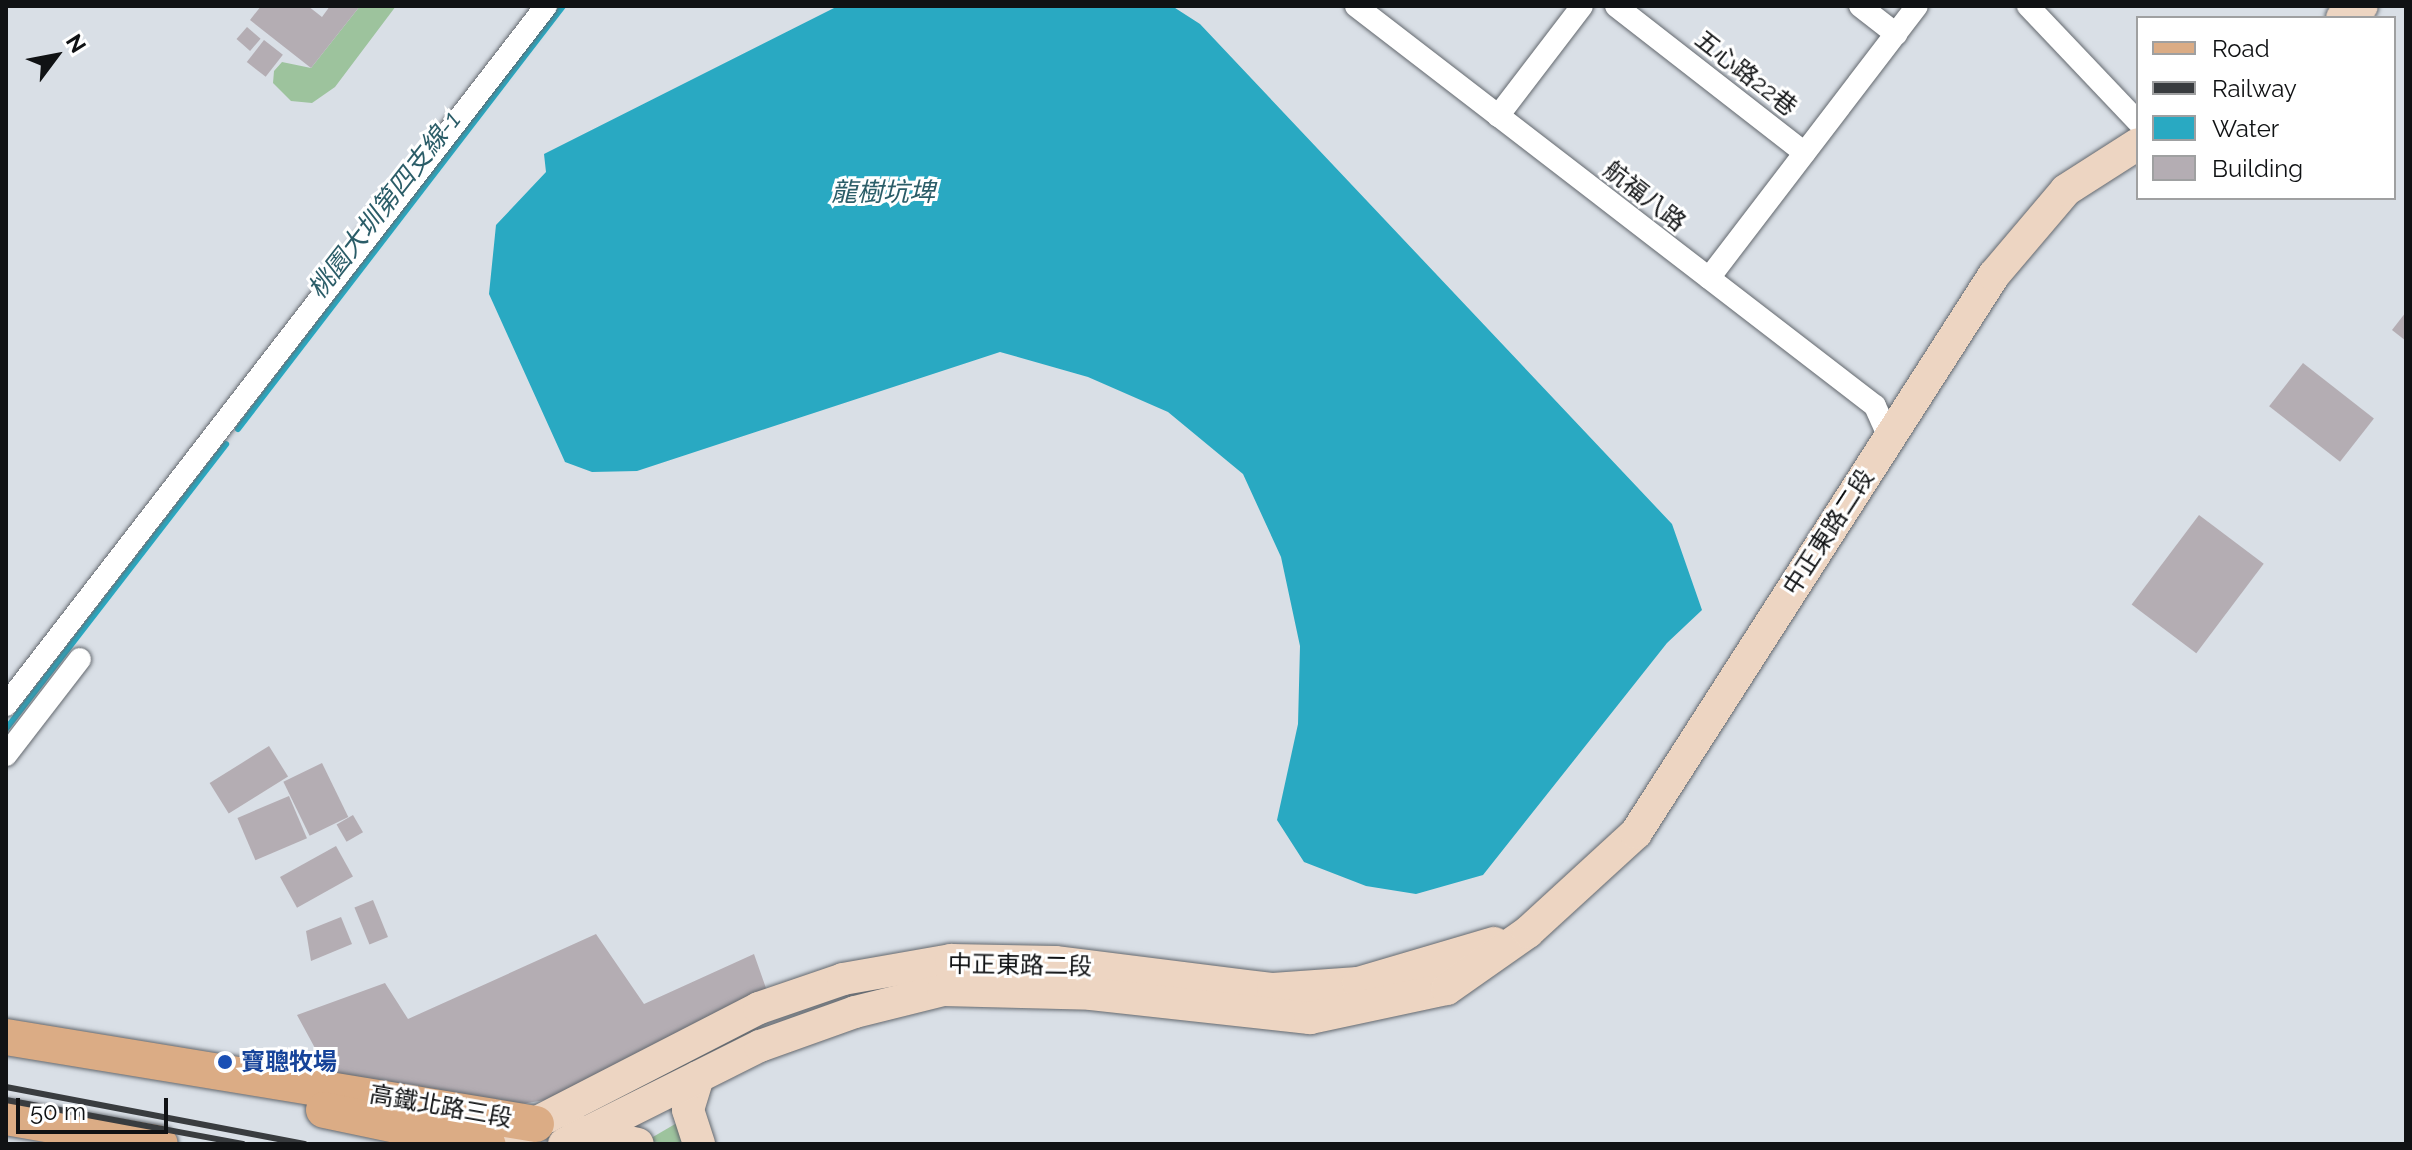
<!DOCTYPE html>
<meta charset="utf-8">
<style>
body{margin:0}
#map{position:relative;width:2412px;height:1150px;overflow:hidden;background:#d9dfe6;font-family:Raleway,"Noto Sans TC",sans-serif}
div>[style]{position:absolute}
.green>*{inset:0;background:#9dc39d}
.water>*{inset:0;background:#29a9c2}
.stream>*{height:6px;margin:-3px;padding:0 3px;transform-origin:3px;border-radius:3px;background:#29a9c2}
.building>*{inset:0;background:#b4adb3;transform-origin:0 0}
.roads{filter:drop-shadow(0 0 2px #63686e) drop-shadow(0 0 2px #63686e)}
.street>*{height:22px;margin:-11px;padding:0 11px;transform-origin:11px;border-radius:11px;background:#fff}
.secondary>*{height:32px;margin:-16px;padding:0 16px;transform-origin:16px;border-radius:16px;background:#edd5c2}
.primary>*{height:36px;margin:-18px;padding:0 18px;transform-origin:18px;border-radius:18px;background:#dbac85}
.rail>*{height:6px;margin:-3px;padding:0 3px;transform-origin:3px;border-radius:3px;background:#393c3f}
.dots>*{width:22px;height:22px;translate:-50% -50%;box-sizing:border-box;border:4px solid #fff;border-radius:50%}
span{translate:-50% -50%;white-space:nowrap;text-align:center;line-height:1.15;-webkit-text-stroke:6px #fff;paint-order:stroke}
.street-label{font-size:24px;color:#101214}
.transit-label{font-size:24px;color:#164399;font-weight:700}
.left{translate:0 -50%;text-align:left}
.water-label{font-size:26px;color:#2b5d68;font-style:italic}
.frame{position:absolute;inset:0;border:8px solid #101214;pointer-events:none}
.legend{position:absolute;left:2136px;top:16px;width:260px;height:184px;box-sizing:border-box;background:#fff;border:2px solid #9fa0a1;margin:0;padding:10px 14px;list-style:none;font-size:24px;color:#101214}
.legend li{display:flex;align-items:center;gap:16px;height:40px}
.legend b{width:40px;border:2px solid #9fa0a1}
.north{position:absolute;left:16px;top:16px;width:80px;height:80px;-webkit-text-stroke:6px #fff;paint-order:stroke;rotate:58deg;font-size:22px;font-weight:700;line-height:32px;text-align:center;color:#101214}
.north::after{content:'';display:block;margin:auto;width:28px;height:36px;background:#101214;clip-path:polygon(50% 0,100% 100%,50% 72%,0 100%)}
.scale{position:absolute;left:16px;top:1098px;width:152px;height:36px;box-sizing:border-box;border:4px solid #101214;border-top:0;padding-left:10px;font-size:24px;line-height:28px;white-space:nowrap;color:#101214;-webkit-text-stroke:6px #fff;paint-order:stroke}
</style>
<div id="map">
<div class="green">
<div style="clip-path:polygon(360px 6px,396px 6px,335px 87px,312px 103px,291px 101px,273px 83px,274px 71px,282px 62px,311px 68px)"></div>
<div style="clip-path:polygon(682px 1120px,686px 1144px,646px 1141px)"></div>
</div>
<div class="water">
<div style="clip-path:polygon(838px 6px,1172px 6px,1200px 24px,1672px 524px,1702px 610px,1667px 643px,1483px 875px,1416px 894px,1366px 886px,1304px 862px,1277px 820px,1298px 724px,1300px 646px,1281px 557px,1243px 474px,1168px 412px,1088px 377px,1000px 352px,637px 471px,592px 472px,565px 462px,489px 294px,496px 225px,546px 172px,544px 154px)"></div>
</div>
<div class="stream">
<div style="left:238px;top:429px;width:533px;rotate:-52.46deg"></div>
<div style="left:6px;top:729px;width:360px;rotate:-52.3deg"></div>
</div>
<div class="building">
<div style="clip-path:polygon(261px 6px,308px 6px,322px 17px,330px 6px,360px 6px,311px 68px,250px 20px)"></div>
<div style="left:247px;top:27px;width:18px;height:16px;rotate:41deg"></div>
<div style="left:264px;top:40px;width:24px;height:28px;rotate:38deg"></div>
<div style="clip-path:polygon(2406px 312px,2406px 341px,2392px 330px)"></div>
<div style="left:2303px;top:363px;width:90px;height:55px;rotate:38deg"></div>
<div style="left:2199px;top:515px;width:81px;height:112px;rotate:37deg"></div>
<div style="left:269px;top:746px;width:36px;height:70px;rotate:58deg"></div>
<div style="left:322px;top:763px;width:60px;height:43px;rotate:64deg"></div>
<div style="left:289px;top:796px;width:46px;height:56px;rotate:67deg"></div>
<div style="left:353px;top:815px;width:20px;height:19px;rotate:60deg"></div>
<div style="left:336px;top:846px;width:35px;height:64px;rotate:61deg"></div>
<div style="left:373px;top:900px;width:40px;height:20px;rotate:68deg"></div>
<div style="clip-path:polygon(341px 917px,352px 944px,311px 961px,306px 931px)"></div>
<div style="clip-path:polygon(596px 934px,644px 1004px,754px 954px,768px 994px,545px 1100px,504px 1107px,328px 1072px,297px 1015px,385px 983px,408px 1019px)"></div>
</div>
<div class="roads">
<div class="street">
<div style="left:1356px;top:6px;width:655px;rotate:37.62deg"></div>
<div style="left:1875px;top:406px;width:35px;rotate:66deg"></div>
<div style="left:1616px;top:6px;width:239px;rotate:37.9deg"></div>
<div style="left:1860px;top:6px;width:46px;rotate:37.9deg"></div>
<div style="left:2028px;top:6px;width:160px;rotate:46.5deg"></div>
<div style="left:1498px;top:116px;width:138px;rotate:-52.6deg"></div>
<div style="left:1709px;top:278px;width:342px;rotate:-52.6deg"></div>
<div style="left:6px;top:705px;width:883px;rotate:-52.31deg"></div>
<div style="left:6px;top:755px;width:121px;rotate:-52.4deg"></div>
</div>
<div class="secondary">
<div style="left:2342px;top:18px;width:23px;rotate:-31deg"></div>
<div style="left:698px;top:1077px;width:34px;rotate:107deg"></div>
<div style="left:688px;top:1110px;width:36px;rotate:72deg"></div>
<div style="left:578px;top:1131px;width:61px;rotate:12.2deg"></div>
<div style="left:514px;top:1134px;width:276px;rotate:-27.2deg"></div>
<div style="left:759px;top:1008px;width:89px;rotate:-19deg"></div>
<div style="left:843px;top:979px;width:110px;rotate:-10deg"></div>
<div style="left:951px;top:960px;width:104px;rotate:1.1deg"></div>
<div style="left:1055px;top:962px;width:220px;rotate:7.1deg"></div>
<div style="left:1273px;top:989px;width:85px;rotate:-4deg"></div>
<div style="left:1358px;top:983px;width:142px;rotate:-16.4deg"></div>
<div style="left:564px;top:1144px;width:219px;rotate:-26.6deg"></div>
<div style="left:760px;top:1046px;width:101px;rotate:-19.7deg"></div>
<div style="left:855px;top:1012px;width:91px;rotate:-14deg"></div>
<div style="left:943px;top:990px;width:148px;rotate:1.5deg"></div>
<div style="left:1091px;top:994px;width:220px;rotate:6.3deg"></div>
<div style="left:1310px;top:1018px;width:140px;rotate:-12deg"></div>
<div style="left:1447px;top:989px;width:99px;rotate:-35.1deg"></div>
<div style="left:1528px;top:932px;width:147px;rotate:-42.5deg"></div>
<div style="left:1636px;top:833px;width:663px;rotate:-57.32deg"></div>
<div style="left:1994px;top:275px;width:111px;rotate:-49.7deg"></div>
<div style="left:2066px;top:190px;width:85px;rotate:-32.6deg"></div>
</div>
<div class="primary">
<div style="left:6px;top:1037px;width:537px;rotate:9.32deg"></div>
<div style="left:324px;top:1110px;width:167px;rotate:11.8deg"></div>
<div style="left:6px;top:1117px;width:156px;rotate:9.9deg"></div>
</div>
</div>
<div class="rail">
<div style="left:6px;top:1087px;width:304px;rotate:10.8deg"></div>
<div style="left:6px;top:1100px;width:241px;rotate:10.5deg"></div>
</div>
<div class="dots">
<div style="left:225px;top:1062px;background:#1a4fb4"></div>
</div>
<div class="street-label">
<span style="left:1746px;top:73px;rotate:38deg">五心路22巷</span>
<span style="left:1645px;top:196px;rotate:38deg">航福八路</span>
<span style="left:1828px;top:532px;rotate:-57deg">中正東路二段</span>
<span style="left:1020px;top:965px;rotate:1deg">中正東路二段</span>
<span style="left:441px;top:1106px;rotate:10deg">高鐵北路三段</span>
</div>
<div class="transit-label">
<span class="left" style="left:241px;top:1062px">寶聰牧場</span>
</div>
<div class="water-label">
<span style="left:883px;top:193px">龍樹坑埤</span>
<span style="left:385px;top:205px;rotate:-52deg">桃園大圳第四支線-1</span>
</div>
<div class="frame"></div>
<ul class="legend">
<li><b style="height:10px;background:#dbac85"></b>Road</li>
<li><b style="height:10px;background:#393c3f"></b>Railway</li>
<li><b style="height:22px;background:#29a9c2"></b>Water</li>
<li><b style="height:22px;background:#b4adb3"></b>Building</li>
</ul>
<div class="north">N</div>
<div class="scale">50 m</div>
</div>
